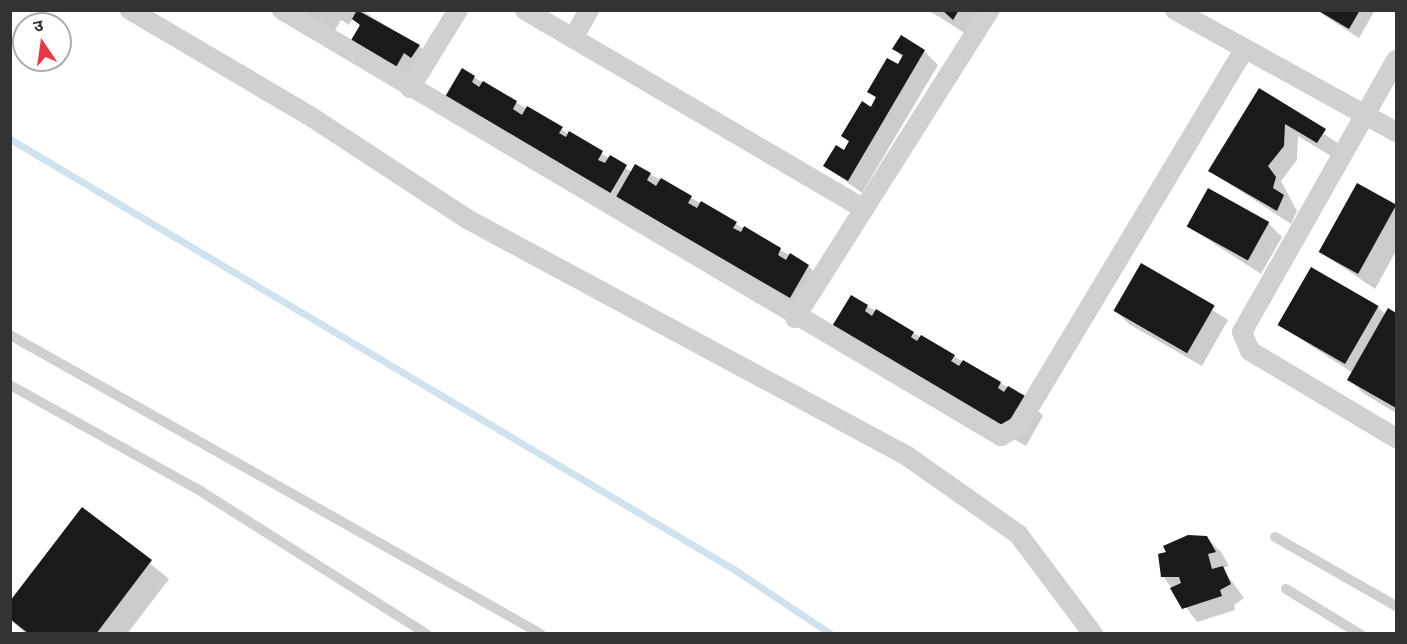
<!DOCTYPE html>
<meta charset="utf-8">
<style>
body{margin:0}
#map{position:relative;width:1407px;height:644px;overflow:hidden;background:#fff;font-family:Jost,"Noto Sans Devanagari",sans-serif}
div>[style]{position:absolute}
.shadow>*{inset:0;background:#0003}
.stream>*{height:7px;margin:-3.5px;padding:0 3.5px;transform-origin:3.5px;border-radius:3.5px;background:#cfe2ee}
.building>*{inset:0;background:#1a1a1a;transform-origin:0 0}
.service>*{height:10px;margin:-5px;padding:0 5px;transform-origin:5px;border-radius:5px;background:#d0d0d0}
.minor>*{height:20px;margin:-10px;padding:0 10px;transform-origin:10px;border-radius:10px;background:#d0d0d0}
span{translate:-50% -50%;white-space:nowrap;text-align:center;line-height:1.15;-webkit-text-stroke:6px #fff;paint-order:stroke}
.frame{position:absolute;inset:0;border:12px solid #333;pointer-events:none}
.north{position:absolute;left:12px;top:12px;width:60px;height:60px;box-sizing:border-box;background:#fff;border:2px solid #adadad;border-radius:50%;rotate:347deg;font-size:16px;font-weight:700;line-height:24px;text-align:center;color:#333}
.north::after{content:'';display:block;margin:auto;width:21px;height:27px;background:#e63946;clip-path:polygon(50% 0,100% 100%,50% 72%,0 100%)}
</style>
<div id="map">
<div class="shadow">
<div style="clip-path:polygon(292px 10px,361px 10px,419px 46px,436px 63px,430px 75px,422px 70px,413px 85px,353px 18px,349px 25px,341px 20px,332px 35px)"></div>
<div style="clip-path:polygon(928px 10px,985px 10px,971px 37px)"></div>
<div style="clip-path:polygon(1316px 10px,1375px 10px,1359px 38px)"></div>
<div style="clip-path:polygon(894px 49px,924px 51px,938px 65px,862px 193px,825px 166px,844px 152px,850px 143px,843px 136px,877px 99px,869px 92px,898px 66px,903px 58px)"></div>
<div style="clip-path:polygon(462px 70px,632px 172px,650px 174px,808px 266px,826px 284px,808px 315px,461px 119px)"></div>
<div style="clip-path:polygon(1260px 90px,1339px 144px,1331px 156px,1298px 136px,1297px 160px,1281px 181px,1297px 211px,1291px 224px,1210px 171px)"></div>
<div style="clip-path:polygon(1357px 185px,1396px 207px,1396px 251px,1375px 289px,1319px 251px)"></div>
<div style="clip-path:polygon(1268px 223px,1282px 237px,1261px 274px,1187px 226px)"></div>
<div style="clip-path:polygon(1141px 265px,1228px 320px,1202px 366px,1129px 324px,1115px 310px)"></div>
<div style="clip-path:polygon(867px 306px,1026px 398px,1043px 416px,1026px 446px,851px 345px,833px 327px)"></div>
<div style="clip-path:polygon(1378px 307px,1386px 315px,1389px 310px,1396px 315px,1396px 413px,1363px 393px,1349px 379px,1353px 373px,1279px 325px)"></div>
<div style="clip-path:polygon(82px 509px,169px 579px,127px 634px,26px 634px,10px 619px)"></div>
<div style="clip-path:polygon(1206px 537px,1221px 552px,1229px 566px,1222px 568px,1244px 598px,1234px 605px,1235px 610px,1197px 622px,1163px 576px)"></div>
</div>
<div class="stream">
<div style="left:10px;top:139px;width:843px;rotate:30.73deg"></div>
<div style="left:735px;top:570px;width:115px;rotate:33.7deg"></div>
</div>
<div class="building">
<div style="clip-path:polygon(357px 10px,420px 45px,411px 58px,404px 53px,395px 69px,350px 42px,360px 25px,352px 19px)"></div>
<div style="clip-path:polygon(942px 10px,959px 10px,953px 20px)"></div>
<div style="clip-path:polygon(1317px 10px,1360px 10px,1349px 29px)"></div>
<div style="clip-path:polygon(901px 35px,925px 50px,848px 181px,823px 166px,836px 145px,844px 150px,849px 141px,841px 136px,862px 101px,871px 107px,876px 97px,867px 92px,887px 58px,898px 64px,903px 55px,892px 49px)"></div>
<div style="clip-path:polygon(462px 68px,475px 76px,472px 82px,479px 87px,483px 81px,517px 101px,513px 109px,522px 115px,527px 106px,563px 127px,559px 133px,566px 137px,569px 131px,603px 151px,598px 160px,605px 163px,610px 155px,627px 165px,607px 199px,442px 102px)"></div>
<div style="clip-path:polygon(1259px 88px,1326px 129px,1317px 143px,1285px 124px,1284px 146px,1268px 166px,1276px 177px,1273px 188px,1284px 195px,1277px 211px,1208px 171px)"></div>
<div style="clip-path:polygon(635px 164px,651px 173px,647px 180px,656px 186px,661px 178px,692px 196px,688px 203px,697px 208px,701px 201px,737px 222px,733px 228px,741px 232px,744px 226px,781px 248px,778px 255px,786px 260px,790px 253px,809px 265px,790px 298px,616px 197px)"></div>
<div style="left:1357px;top:183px;width:45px;height:79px;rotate:29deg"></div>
<div style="left:1208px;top:188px;width:70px;height:44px;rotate:29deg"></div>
<div style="left:1141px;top:263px;width:85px;height:55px;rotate:30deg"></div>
<div style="left:1311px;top:267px;width:78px;height:67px;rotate:30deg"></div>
<div style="clip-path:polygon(851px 295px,868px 305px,865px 311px,872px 316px,876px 309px,914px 332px,911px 337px,917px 341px,921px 335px,955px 355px,951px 361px,959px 366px,963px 360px,1001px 382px,998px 388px,1004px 392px,1008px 386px,1027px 397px,1007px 430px,831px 328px)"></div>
<div style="clip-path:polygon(1388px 308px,1396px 313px,1396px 408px,1347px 380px)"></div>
<div style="clip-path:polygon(82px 507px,152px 560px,96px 634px,29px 634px,10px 619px,10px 601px)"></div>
<div style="clip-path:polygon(1188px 535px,1207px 536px,1216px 552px,1208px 554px,1212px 569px,1223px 566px,1231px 584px,1220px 590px,1222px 596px,1182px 609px,1170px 588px,1181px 583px,1179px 577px,1161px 577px,1158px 554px,1166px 552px,1163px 546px)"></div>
</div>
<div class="service">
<div style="left:10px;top:335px;width:609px;rotate:29.38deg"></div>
<div style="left:10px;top:385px;width:220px;rotate:29.1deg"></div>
<div style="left:202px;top:492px;width:266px;rotate:32.3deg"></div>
<div style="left:1275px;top:537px;width:139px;rotate:29.7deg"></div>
<div style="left:1286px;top:589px;width:87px;rotate:31.3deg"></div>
</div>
<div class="minor">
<div style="left:130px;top:10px;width:212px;rotate:30.5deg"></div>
<div style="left:313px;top:118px;width:186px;rotate:33.2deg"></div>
<div style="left:469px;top:220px;width:498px;rotate:28.3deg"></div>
<div style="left:907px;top:456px;width:136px;rotate:35.1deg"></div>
<div style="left:1018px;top:534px;width:125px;rotate:53.1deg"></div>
<div style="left:282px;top:10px;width:836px;rotate:30.65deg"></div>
<div style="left:1001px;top:436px;width:20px;rotate:-30deg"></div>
<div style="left:1018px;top:426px;width:439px;rotate:-59deg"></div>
<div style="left:525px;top:10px;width:393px;rotate:30.4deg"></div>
<div style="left:1175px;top:10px;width:252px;rotate:28.9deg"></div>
<div style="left:573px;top:38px;width:32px;rotate:-60deg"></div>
<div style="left:1396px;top:60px;width:313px;rotate:119.5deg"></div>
<div style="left:1242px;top:332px;width:21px;rotate:67deg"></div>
<div style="left:1250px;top:351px;width:170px;rotate:30.8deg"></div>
<div style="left:410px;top:88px;width:92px;rotate:-58.4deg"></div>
<div style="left:795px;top:318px;width:365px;rotate:-57.7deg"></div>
</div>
<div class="frame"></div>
<div class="north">उ</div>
</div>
